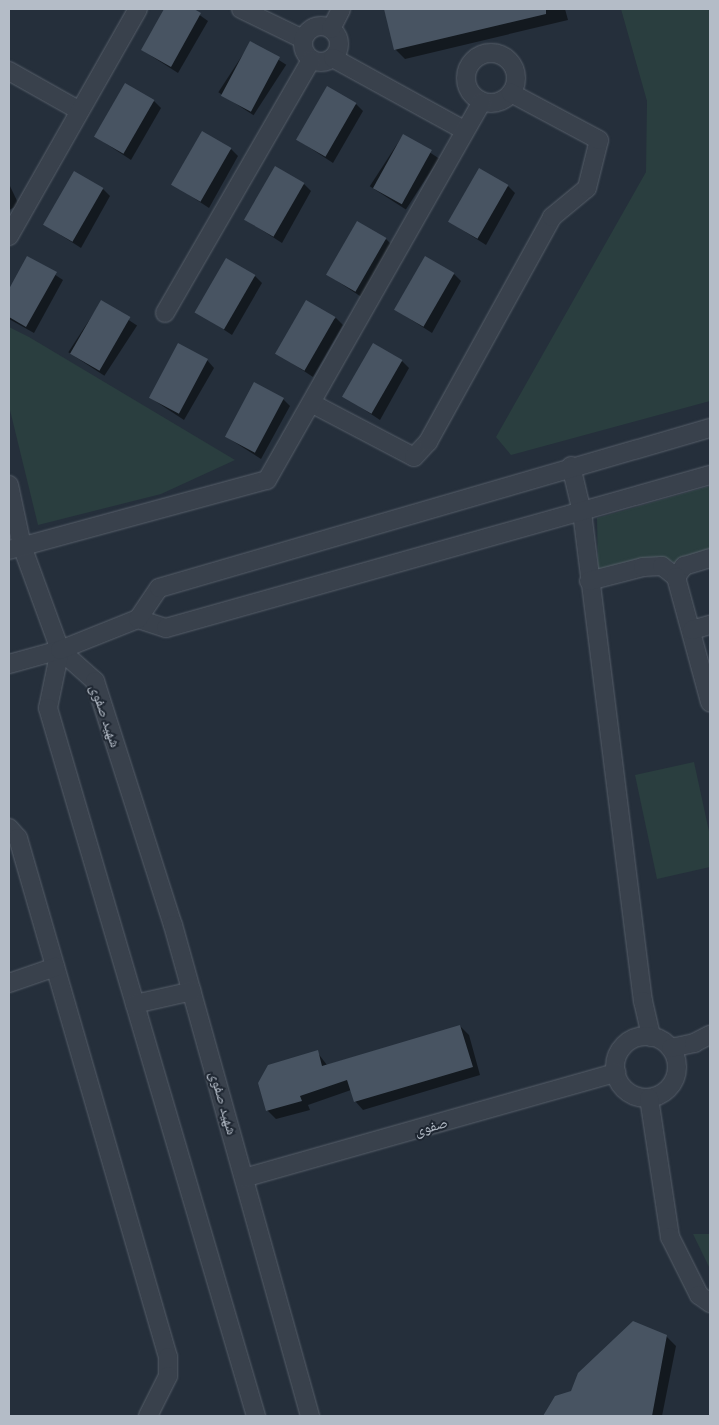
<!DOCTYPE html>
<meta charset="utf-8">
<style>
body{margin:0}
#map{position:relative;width:719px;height:1425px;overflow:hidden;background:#252f3b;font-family:Cabin,"Noto Naskh Arabic",sans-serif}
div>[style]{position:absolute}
.green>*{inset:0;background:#2a3e3f}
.shadow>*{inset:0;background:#0007;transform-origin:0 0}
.building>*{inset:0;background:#485462;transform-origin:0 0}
.roads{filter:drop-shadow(0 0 1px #575f6a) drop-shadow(0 0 1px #575f6a)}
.minor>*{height:18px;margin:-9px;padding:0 9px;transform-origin:9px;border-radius:9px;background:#39414c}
.minor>.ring{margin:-9px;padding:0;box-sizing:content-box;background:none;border:18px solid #39414c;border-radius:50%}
span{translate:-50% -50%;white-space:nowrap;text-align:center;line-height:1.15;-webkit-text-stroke:4px #1e2631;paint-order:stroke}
.street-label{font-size:15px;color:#b4bcc7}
.frame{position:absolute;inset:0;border:10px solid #b4bcc7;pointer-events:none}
</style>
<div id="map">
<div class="green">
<div style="clip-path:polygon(621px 9px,710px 9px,710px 401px,511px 455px,496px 437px,646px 172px,647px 101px)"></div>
<div style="clip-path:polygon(9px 327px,29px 337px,235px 460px,161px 494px,38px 525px,9px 406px)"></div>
<div style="clip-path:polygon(710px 486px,710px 552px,676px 563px,660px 558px,598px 572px,597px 518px)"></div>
<div style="clip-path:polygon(694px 762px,710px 836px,710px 867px,657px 879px,635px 775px)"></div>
<div style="clip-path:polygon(693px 1234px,710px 1234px,710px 1269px)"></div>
</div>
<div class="shadow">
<div style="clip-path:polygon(166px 9px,191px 9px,208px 21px,178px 73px,142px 50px)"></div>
<div style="clip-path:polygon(385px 9px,565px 9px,568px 20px,405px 59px,395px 49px)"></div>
<div style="left:251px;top:42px;width:42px;height:60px;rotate:33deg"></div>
<div style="clip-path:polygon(154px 101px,161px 108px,131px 160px,96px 137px)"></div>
<div style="clip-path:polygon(356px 104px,363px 111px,333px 163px,298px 140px)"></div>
<div style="left:403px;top:135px;width:43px;height:61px;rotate:33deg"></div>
<div style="clip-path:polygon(231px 149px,238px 156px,209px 208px,174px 185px)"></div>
<div style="clip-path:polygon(9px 184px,19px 205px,9px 210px)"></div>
<div style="clip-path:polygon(304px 184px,311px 191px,282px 243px,246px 220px)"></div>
<div style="clip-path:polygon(508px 186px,515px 193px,486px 245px,450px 222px)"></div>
<div style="clip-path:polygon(103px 189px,110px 196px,81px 248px,45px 225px)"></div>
<div style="clip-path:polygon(386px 239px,393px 246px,363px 298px,328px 275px)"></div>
<div style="clip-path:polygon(28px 257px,63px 280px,34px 333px,9px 319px,9px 291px)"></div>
<div style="clip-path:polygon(454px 274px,461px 281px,432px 333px,396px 310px)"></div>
<div style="clip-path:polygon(255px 276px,262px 283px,232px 335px,197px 312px)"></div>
<div style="left:101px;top:302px;width:43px;height:60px;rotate:33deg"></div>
<div style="clip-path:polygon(336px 318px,343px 325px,313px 377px,278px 354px)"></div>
<div style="clip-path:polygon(207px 360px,214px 368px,184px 420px,149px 397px)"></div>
<div style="clip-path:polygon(402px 361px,409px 368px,380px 420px,345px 397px)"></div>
<div style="clip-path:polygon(283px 399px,290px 406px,261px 459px,225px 436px)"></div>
<div style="clip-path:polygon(460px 1026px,469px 1035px,480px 1075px,363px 1110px,355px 1101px,351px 1090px,308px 1105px,310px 1110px,276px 1119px,267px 1110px,260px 1083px,269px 1066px,317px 1052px,327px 1065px)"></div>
<div style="clip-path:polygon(666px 1336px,676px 1346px,662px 1416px,545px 1416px,556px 1397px,572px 1392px)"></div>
</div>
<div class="building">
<div style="clip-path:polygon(164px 9px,194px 9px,201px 13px,171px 67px,141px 50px)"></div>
<div style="clip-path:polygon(384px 9px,546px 9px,546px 14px,394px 50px)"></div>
<div style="left:250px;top:41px;width:34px;height:62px;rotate:28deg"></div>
<div style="left:125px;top:83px;width:34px;height:62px;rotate:30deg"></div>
<div style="left:327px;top:86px;width:34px;height:62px;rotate:30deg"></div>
<div style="left:202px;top:131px;width:34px;height:62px;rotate:30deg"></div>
<div style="left:403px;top:134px;width:33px;height:62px;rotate:29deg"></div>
<div style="left:275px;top:166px;width:34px;height:62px;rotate:30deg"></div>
<div style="left:479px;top:168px;width:34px;height:62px;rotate:30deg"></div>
<div style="left:74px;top:171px;width:34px;height:62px;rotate:30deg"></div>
<div style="left:357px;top:221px;width:34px;height:62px;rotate:30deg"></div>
<div style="clip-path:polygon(27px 256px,57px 272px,26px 327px,9px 317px,9px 289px)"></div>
<div style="left:425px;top:256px;width:34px;height:62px;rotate:30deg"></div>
<div style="left:226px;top:258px;width:34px;height:63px;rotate:30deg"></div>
<div style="left:101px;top:300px;width:34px;height:62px;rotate:30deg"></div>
<div style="left:306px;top:300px;width:34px;height:62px;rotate:30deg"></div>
<div style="left:178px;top:343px;width:34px;height:62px;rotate:28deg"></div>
<div style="left:373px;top:343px;width:34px;height:62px;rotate:30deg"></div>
<div style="left:254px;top:382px;width:34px;height:62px;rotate:28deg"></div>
<div style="clip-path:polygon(460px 1025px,473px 1067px,354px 1102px,347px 1080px,300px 1096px,302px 1101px,266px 1111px,258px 1083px,268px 1065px,318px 1050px,322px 1066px)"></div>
<div style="clip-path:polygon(633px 1321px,667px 1335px,652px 1416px,543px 1416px,555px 1396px,571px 1391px,578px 1373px)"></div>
</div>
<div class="roads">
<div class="minor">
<div style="left:241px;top:9px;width:69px;rotate:25.8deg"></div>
<div class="ring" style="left:303px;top:26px;width:18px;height:18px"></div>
<div style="left:331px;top:29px;width:22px;rotate:-63deg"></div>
<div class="ring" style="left:466px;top:53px;width:32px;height:32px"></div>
<div style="left:333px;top:58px;width:149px;rotate:28.8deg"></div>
<div style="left:9px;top:71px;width:81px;rotate:29.4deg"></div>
<div style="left:9px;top:236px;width:261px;rotate:-60.4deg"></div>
<div style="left:165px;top:313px;width:292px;rotate:-60deg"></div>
<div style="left:313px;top:404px;width:114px;rotate:27.7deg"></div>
<div style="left:414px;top:457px;width:21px;rotate:-47deg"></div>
<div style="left:428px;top:442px;width:257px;rotate:-61.1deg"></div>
<div style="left:552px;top:217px;width:45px;rotate:-39.6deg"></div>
<div style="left:587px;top:188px;width:49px;rotate:-76deg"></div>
<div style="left:599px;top:140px;width:100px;rotate:-151.9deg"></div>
<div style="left:571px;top:466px;width:47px;rotate:76.6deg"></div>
<div style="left:582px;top:512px;width:493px;rotate:82.9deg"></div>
<div style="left:643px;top:1001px;width:37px;rotate:77deg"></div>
<div style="left:9px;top:485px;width:62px;rotate:78deg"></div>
<div style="left:22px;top:546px;width:111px;rotate:69.9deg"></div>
<div style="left:60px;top:650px;width:47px;rotate:41.5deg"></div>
<div style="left:95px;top:681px;width:256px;rotate:72.3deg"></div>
<div style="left:173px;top:925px;width:510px;rotate:74.41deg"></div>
<div style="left:9px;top:550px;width:267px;rotate:-15.2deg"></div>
<div style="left:267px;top:480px;width:435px;rotate:-60.4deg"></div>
<div style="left:676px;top:577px;width:14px;rotate:-54deg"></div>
<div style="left:684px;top:566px;width:27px;rotate:-17deg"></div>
<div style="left:589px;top:581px;width:56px;rotate:-14.5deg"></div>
<div style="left:643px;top:567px;width:19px;rotate:-3deg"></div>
<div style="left:662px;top:566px;width:18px;rotate:38deg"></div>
<div style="left:676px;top:577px;width:130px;rotate:74.8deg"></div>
<div style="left:138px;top:619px;width:29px;rotate:18deg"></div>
<div style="left:166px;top:628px;width:565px;rotate:-15.71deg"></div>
<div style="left:692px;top:630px;width:19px;rotate:-16deg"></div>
<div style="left:60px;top:650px;width:59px;rotate:101.7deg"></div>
<div style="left:48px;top:708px;width:738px;rotate:73.63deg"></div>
<div style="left:9px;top:664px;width:53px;rotate:-15.4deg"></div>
<div style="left:60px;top:650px;width:84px;rotate:-21.7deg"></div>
<div style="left:138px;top:619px;width:37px;rotate:-56deg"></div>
<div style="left:159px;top:588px;width:574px;rotate:-16.19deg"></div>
<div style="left:9px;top:828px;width:13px;rotate:48deg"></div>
<div style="left:18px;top:838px;width:540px;rotate:73.88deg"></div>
<div style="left:168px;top:1357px;width:19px;rotate:90deg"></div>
<div style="left:168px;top:1376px;width:45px;rotate:116.6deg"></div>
<div style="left:9px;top:983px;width:49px;rotate:-19.2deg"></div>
<div style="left:135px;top:1004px;width:58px;rotate:-12.8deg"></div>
<div class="ring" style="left:615px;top:1036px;width:44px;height:44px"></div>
<div style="left:671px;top:1048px;width:24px;rotate:-12deg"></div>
<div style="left:694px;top:1043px;width:18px;rotate:-27deg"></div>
<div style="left:649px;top:1098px;width:141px;rotate:81.4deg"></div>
<div style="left:670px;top:1237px;width:65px;rotate:63.4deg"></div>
<div style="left:699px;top:1295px;width:14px;rotate:36deg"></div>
<div style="left:244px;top:1178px;width:387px;rotate:-15.8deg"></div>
</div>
</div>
<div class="street-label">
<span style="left:105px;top:716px;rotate:71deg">شهید صفوی</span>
<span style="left:223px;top:1103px;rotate:74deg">شهید صفوی</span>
<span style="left:431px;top:1127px;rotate:-16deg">صفوی</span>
</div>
<div class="frame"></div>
</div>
